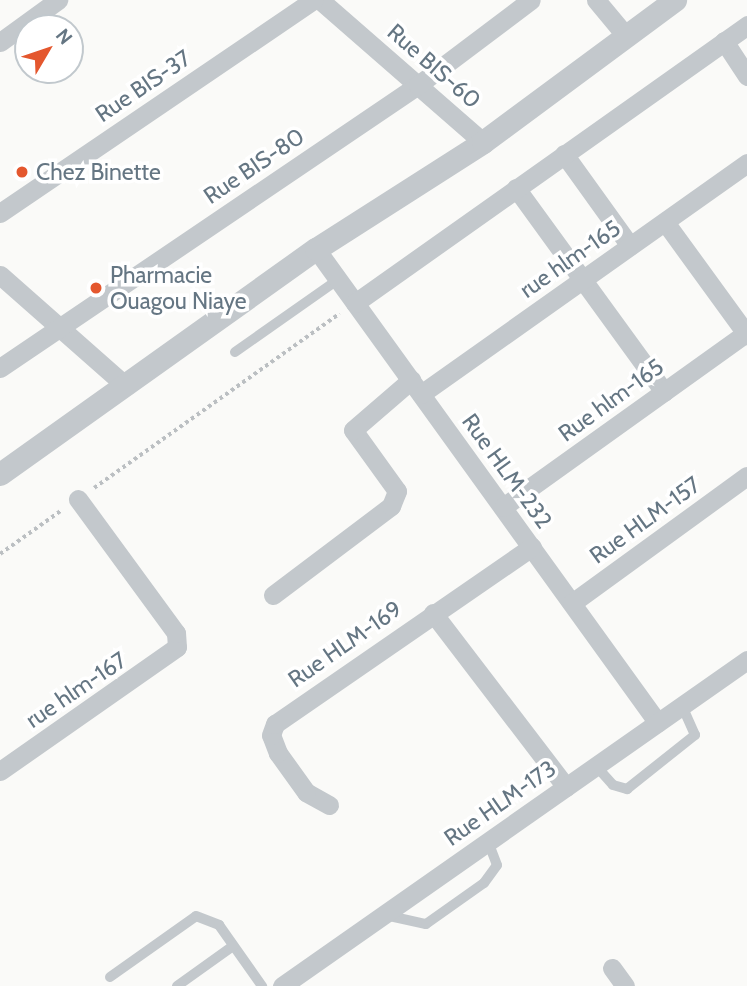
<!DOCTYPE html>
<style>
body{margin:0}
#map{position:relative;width:747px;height:986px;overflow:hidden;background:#fafaf8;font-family:Cabin,sans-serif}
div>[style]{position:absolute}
.path>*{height:3.5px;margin-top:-1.75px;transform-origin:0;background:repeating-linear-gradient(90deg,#bbbfc2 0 3.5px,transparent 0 7px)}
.service>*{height:10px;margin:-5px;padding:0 5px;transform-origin:5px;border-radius:5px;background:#c3c8cc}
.minor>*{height:19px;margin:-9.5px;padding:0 9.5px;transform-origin:9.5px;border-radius:9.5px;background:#c3c8cc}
.tertiary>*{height:23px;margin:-11.5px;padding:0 11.5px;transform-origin:11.5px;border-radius:11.5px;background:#c3c8cc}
.dots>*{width:19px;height:19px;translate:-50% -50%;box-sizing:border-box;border:4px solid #fff;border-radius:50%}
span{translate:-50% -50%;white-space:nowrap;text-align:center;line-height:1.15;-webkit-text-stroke:7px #fff;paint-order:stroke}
.street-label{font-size:23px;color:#657683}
.poi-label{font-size:23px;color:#657683}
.left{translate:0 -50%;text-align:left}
.north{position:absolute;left:14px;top:14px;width:70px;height:70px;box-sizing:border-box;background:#fff;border:2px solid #c1c8cd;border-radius:50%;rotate:51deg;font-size:19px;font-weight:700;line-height:28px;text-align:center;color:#657683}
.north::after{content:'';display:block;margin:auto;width:24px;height:32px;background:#e4572e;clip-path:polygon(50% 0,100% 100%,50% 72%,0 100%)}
</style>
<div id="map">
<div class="path">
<div style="left:94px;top:488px;width:301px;rotate:-35.4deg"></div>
<div style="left:0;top:554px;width:76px;rotate:-35.4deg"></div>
</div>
<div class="service">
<div style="left:235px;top:352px;width:127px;rotate:-35.1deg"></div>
<div style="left:596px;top:766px;width:25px;rotate:48deg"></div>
<div style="left:613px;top:785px;width:15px;rotate:16deg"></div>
<div style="left:627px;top:789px;width:87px;rotate:-38.5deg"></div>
<div style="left:695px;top:735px;width:32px;rotate:-114deg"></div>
<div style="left:385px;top:915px;width:42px;rotate:12.4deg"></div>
<div style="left:426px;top:924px;width:71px;rotate:-35.3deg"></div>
<div style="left:484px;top:883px;width:22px;rotate:-54deg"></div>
<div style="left:497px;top:865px;width:25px;rotate:-111deg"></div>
<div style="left:110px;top:977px;width:105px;rotate:-35.3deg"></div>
<div style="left:196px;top:916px;width:25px;rotate:21deg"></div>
<div style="left:219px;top:925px;width:75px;rotate:54.8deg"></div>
<div style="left:177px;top:986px;width:69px;rotate:-35.5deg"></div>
</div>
<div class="minor">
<div style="left:320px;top:0;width:216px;rotate:41.1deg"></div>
<div style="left:596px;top:0;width:47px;rotate:50.2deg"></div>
<div style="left:724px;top:41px;width:42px;rotate:56.7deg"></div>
<div style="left:0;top:42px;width:72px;rotate:-35.9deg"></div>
<div style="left:564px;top:154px;width:113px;rotate:54.3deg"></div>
<div style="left:516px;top:188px;width:252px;rotate:54deg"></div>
<div style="left:0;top:213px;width:379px;rotate:-34.2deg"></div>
<div style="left:665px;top:222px;width:140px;rotate:54deg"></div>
<div style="left:316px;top:249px;width:584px;rotate:54.19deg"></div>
<div style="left:0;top:275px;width:168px;rotate:41.4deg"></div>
<div style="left:355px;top:303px;width:481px;rotate:-35.3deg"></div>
<div style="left:0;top:368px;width:505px;rotate:-34.1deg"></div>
<div style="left:418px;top:85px;width:141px;rotate:-37deg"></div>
<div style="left:421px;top:394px;width:400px;rotate:-35.3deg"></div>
<div style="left:503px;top:507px;width:300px;rotate:-35.6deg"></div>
<div style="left:273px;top:595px;width:148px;rotate:-37deg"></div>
<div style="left:391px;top:506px;width:16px;rotate:-68deg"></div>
<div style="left:397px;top:491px;width:75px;rotate:-125.8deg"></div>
<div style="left:353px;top:430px;width:77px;rotate:-40.8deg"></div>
<div style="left:572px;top:603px;width:216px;rotate:-36deg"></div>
<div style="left:433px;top:613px;width:219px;rotate:52.6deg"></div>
<div style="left:0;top:771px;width:216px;rotate:-35deg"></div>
<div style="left:177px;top:647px;width:14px;rotate:-94deg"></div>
<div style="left:176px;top:633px;width:166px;rotate:-126.2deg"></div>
<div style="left:329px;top:805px;width:26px;rotate:-151deg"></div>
<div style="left:306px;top:792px;width:48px;rotate:-125.7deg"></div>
<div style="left:278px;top:753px;width:19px;rotate:-111deg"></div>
<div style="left:271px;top:735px;width:12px;rotate:-70deg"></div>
<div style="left:275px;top:724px;width:312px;rotate:-34.6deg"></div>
<div style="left:612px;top:968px;width:22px;rotate:54deg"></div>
<div style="left:282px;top:986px;width:568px;rotate:-35.03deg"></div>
</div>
<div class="tertiary">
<div style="left:0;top:474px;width:388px;rotate:-35.5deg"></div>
<div style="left:316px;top:249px;width:198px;rotate:-32.6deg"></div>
<div style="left:483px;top:142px;width:239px;rotate:-36.5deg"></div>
</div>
<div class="dots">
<div style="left:22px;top:172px;background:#e4572e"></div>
<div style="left:96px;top:288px;background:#e4572e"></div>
</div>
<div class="street-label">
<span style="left:434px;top:66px;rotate:41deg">Rue BIS-60</span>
<span style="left:143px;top:86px;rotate:-34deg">Rue BIS-37</span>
<span style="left:254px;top:166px;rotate:-34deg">Rue BIS-80</span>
<span style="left:570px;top:259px;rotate:-35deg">rue hlm-165</span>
<span style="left:611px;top:400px;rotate:-36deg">Rue hlm-165</span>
<span style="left:507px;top:471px;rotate:54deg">Rue HLM-232</span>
<span style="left:645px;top:520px;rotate:-36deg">Rue HLM-157</span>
<span style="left:345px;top:644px;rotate:-35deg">Rue HLM-169</span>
<span style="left:76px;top:690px;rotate:-34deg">rue hlm-167</span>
<span style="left:500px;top:803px;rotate:-35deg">Rue HLM-173</span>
</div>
<div class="poi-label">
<span class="left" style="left:36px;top:172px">Chez Binette</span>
<span class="left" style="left:110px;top:288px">Pharmacie<br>Ouagou Niaye</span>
</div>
<div class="north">N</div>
</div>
